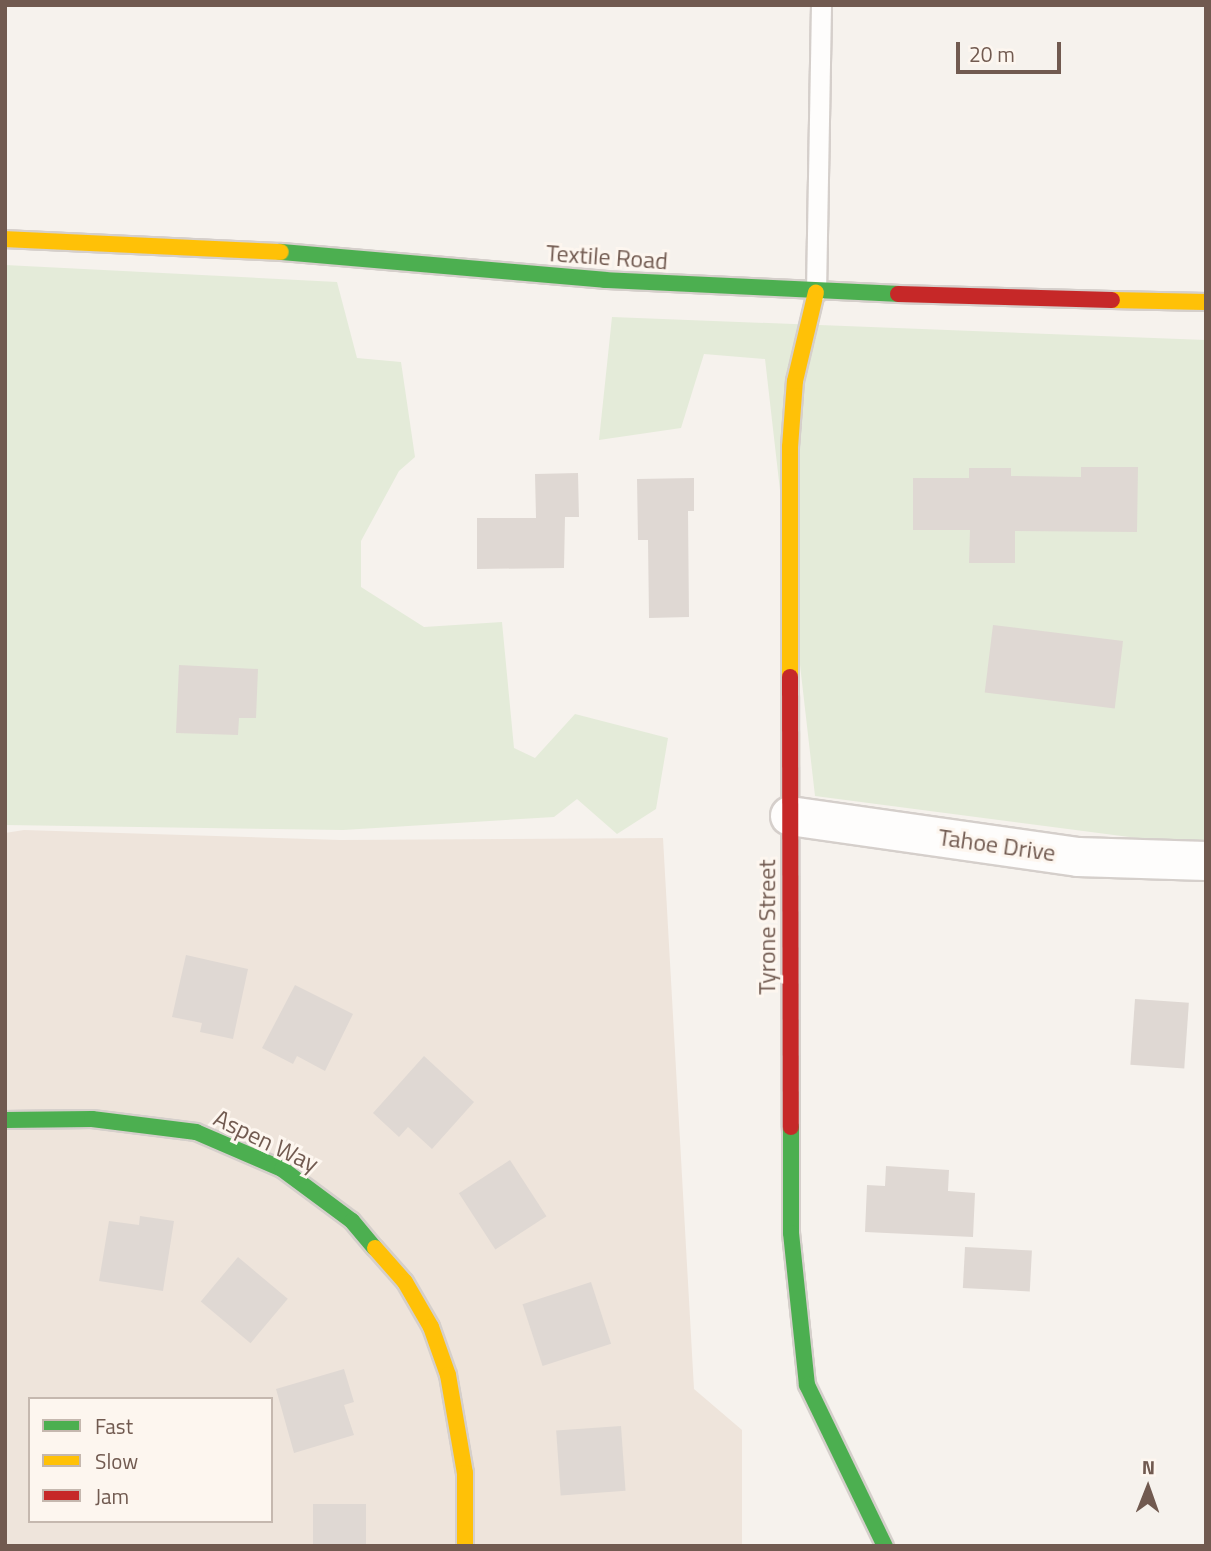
<!DOCTYPE html>
<style>
body{margin:0}
#map{position:relative;width:1211px;height:1551px;overflow:hidden;background:#f6f2ed;font-family:"Titillium Web",sans-serif}
div>[style]{position:absolute}
.residential>*{inset:0;background:#eee4db}
.green>*{inset:0;background:#e4ebd9}
.building>*{inset:0;background:#dfd8d3;transform-origin:0 0}
.roads{filter:drop-shadow(2px 0 #d5cfcb) drop-shadow(-2px 0 #d5cfcb) drop-shadow(0 2px #d5cfcb) drop-shadow(0 -2px #d5cfcb)}
.lane>*{height:19px;margin:-9.5px;padding:0 9.5px;transform-origin:9.5px;border-radius:9.5px;background:#fefdfc}
.street>*{height:38px;margin:-19px;padding:0 19px;transform-origin:19px;border-radius:19px;background:#fefdfc}
.fast>*{height:16px;margin:-8px;padding:0 8px;transform-origin:8px;border-radius:8px;background:#4caf50}
.slow>*{height:16px;margin:-8px;padding:0 8px;transform-origin:8px;border-radius:8px;background:#ffc107}
.jam>*{height:16px;margin:-8px;padding:0 8px;transform-origin:8px;border-radius:8px;background:#c62828}
span{translate:-50% -50%;white-space:nowrap;text-align:center;line-height:1.15;-webkit-text-stroke:6px #fdf6ef;paint-order:stroke}
.street-label{font-size:24px;color:#715a50}
.frame{position:absolute;inset:0;border:7px solid #715a50;pointer-events:none}
.legend{position:absolute;left:28px;top:1397px;width:245px;height:126px;box-sizing:border-box;background:#fdf6ef;border:2px solid #c5b8af;margin:0;padding:9px 12px;list-style:none;font-size:21px;color:#715a50}
.legend li{display:flex;align-items:center;gap:14px;height:35px}
.legend b{width:35px;border:2px solid #c5b8af}
.north{position:absolute;left:1113px;top:1453px;width:70px;height:70px;-webkit-text-stroke:5px #fdf6ef;paint-order:stroke;rotate:1deg;font-size:19px;font-weight:700;line-height:28px;text-align:center;color:#715a50}
.north::after{content:'';display:block;margin:auto;width:24px;height:32px;background:#715a50;clip-path:polygon(50% 0,100% 100%,50% 72%,0 100%)}
.scale{position:absolute;left:956px;top:42px;width:105px;height:32px;box-sizing:border-box;border:4px solid #715a50;border-top:0;padding-left:9px;font-size:21px;line-height:24px;white-space:nowrap;color:#715a50;-webkit-text-stroke:5px #fdf6ef;paint-order:stroke}
</style>
<div id="map">
<div class="residential">
<i style="clip-path:polygon(evenodd,24px 830px,340px 840px,663px 838px,694px 1389px,742px 1430px,742px 1546px,5px 1546px,5px 833px,24px 830px,30px 1399px,271px 1399px,271px 1521px,30px 1521px,30px 1399px)"></i>
</div>
<div class="green">
<i style="clip-path:polygon(5px 265px,337px 282px,357px 358px,401px 362px,415px 457px,399px 471px,361px 541px,361px 587px,424px 627px,502px 622px,514px 748px,535px 758px,575px 714px,668px 738px,656px 809px,617px 834px,577px 799px,554px 817px,343px 830px,5px 825px)"></i>
<i style="clip-path:polygon(612px 317px,1206px 340px,1206px 847px,815px 796px,765px 359px,704px 354px,681px 428px,599px 440px)"></i>
</div>
<div class="building">
<i style="clip-path:polygon(1081px 467px,1138px 467px,1137px 532px,1015px 531px,1015px 563px,969px 563px,970px 530px,913px 530px,913px 478px,969px 478px,969px 468px,1011px 468px,1011px 476px,1081px 477px)"></i>
<i style="clip-path:polygon(578px 473px,579px 517px,565px 517px,564px 568px,477px 569px,477px 518px,536px 518px,535px 474px)"></i>
<i style="clip-path:polygon(694px 478px,694px 511px,688px 511px,689px 617px,649px 618px,648px 540px,638px 540px,637px 479px)"></i>
<i style="left:993px;top:625px;width:131px;height:68px;rotate:7deg"></i>
<i style="clip-path:polygon(179px 665px,258px 669px,256px 718px,239px 718px,238px 735px,176px 733px)"></i>
<i style="clip-path:polygon(186px 955px,248px 969px,233px 1039px,200px 1032px,202px 1023px,172px 1017px)"></i>
<i style="clip-path:polygon(295px 985px,353px 1014px,325px 1071px,297px 1056px,293px 1064px,262px 1048px)"></i>
<i style="left:1135px;top:999px;width:54px;height:66px;rotate:4deg"></i>
<i style="clip-path:polygon(424px 1056px,474px 1102px,432px 1149px,408px 1127px,399px 1137px,373px 1113px)"></i>
<i style="left:510px;top:1160px;width:67px;height:61px;rotate:57deg"></i>
<i style="clip-path:polygon(886px 1166px,949px 1170px,948px 1191px,975px 1193px,973px 1237px,865px 1232px,867px 1185px,885px 1186px)"></i>
<i style="clip-path:polygon(140px 1216px,174px 1221px,163px 1291px,99px 1281px,109px 1221px,139px 1225px)"></i>
<i style="left:965px;top:1247px;width:67px;height:41px;rotate:3deg"></i>
<i style="left:238px;top:1257px;width:65px;height:58px;rotate:40deg"></i>
<i style="left:591px;top:1282px;width:65px;height:72px;rotate:72deg"></i>
<i style="clip-path:polygon(344px 1369px,354px 1402px,344px 1405px,354px 1435px,294px 1453px,276px 1389px)"></i>
<i style="left:621px;top:1426px;width:65px;height:65px;rotate:86deg"></i>
<i style="left:313px;top:1504px;width:53px;height:42px"></i>
</div>
<div class="roads">
<div class="lane">
<i style="left:816px;top:292px;width:287px;rotate:-89deg"></i>
</div>
<div class="street">
<i style="left:790px;top:816px;width:291px;rotate:8.1deg"></i>
<i style="left:1078px;top:857px;width:128px;rotate:1.8deg"></i>
</div>
<div class="fast">
<i style="left:281px;top:252px;width:325px;rotate:4.9deg"></i>
<i style="left:605px;top:280px;width:293px;rotate:2.7deg"></i>
<i style="left:5px;top:1120px;width:87px;rotate:-0.7deg"></i>
<i style="left:92px;top:1119px;width:105px;rotate:7.1deg"></i>
<i style="left:196px;top:1132px;width:94px;rotate:23.3deg"></i>
<i style="left:282px;top:1169px;width:87px;rotate:36.6deg"></i>
<i style="left:352px;top:1221px;width:35px;rotate:50deg"></i>
<i style="left:791px;top:1127px;width:106px;rotate:90deg"></i>
<i style="left:791px;top:1233px;width:153px;rotate:84deg"></i>
<i style="left:807px;top:1385px;width:179px;rotate:64.2deg"></i>
</div>
<div class="slow">
<i style="left:5px;top:239px;width:276px;rotate:2.7deg"></i>
<i style="left:1112px;top:300px;width:94px;rotate:1.2deg"></i>
<i style="left:790px;top:677px;width:230px;rotate:-90deg"></i>
<i style="left:790px;top:447px;width:66px;rotate:-85.7deg"></i>
<i style="left:795px;top:381px;width:91px;rotate:-76.7deg"></i>
<i style="left:375px;top:1248px;width:45px;rotate:48.6deg"></i>
<i style="left:405px;top:1282px;width:52px;rotate:60deg"></i>
<i style="left:431px;top:1327px;width:51px;rotate:70.5deg"></i>
<i style="left:448px;top:1375px;width:99px;rotate:80.2deg"></i>
<i style="left:465px;top:1473px;width:73px;rotate:90deg"></i>
</div>
<div class="jam">
<i style="left:898px;top:294px;width:214px;rotate:1.6deg"></i>
<i style="left:790px;top:677px;width:450px;rotate:89.9deg"></i>
</div>
</div>
<div class="street-label">
<span style="left:607px;top:257px;rotate:4deg">Textile Road</span>
<span style="left:997px;top:845px;rotate:8deg">Tahoe Drive</span>
<span style="left:767px;top:927px;rotate:-90deg">Tyrone Street</span>
<span style="left:266px;top:1141px;rotate:26deg">Aspen Way</span>
</div>
<div class="frame"></div>
<ul class="legend">
<li><b style="height:9px;background:#4caf50"></b>Fast</li>
<li><b style="height:9px;background:#ffc107"></b>Slow</li>
<li><b style="height:9px;background:#c62828"></b>Jam</li>
</ul>
<div class="north">N</div>
<div class="scale">20 m</div>
</div>
